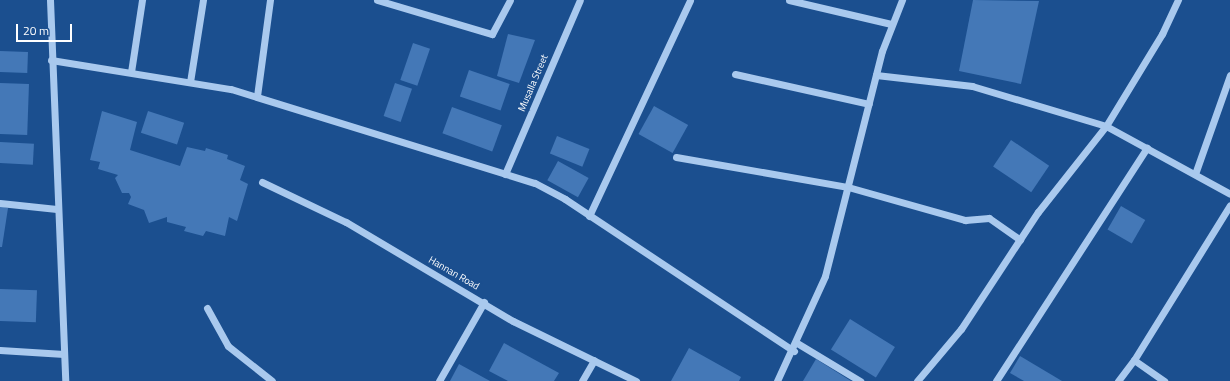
<!DOCTYPE html>
<style>
body{margin:0}
#map{position:relative;width:1230px;height:381px;overflow:hidden;background:#1b4f8f;font-family:"Titillium Web",sans-serif}
div>[style]{position:absolute}
.building>*{inset:0;background:#4478b7;transform-origin:0 0}
.minor>*{height:7px;margin:-3.5px;padding:0 3.5px;transform-origin:3.5px;border-radius:3.5px;background:#a9c9ee}
span{translate:-50% -50%;white-space:nowrap;text-align:center;line-height:1.15;-webkit-text-stroke:4px #1b4f8f;paint-order:stroke}
.street-label{font-size:10px;color:#fff}
.scale{position:absolute;left:16px;top:24px;width:56px;height:18px;box-sizing:border-box;border:2px solid #fff;border-top:0;padding-left:5px;font-size:12px;line-height:14px;white-space:nowrap;color:#fff;-webkit-text-stroke:3px #1b4f8f;paint-order:stroke}
</style>
<div id="map">
<div class="building">
<i style="clip-path:polygon(973px 0,1039px 1px,1021px 84px,959px 71px)"></i>
<i style="clip-path:polygon(508px 34px,535px 40px,519px 83px,497px 76px)"></i>
<i style="left:413px;top:43px;width:18px;height:39px;rotate:19deg"></i>
<i style="left:0;top:51px;width:28px;height:21px;rotate:2deg"></i>
<i style="left:469px;top:70px;width:43px;height:28px;rotate:19deg"></i>
<i style="left:0;top:83px;width:29px;height:51px;rotate:2deg"></i>
<i style="left:395px;top:83px;width:18px;height:35px;rotate:19deg"></i>
<i style="left:654px;top:106px;width:39px;height:32px;rotate:29deg"></i>
<i style="left:452px;top:107px;width:53px;height:28px;rotate:20deg"></i>
<i style="clip-path:polygon(102px 111px,137px 122px,130px 150px,180px 166px,187px 147px,205px 151px,206px 148px,228px 155px,227px 159px,245px 166px,240px 180px,248px 184px,237px 221px,229px 217px,225px 236px,206px 231px,203px 236px,184px 231px,186px 227px,167px 222px,167px 217px,149px 223px,144px 210px,128px 204px,131px 197px,129px 193px,122px 193px,115px 178px,118px 175px,98px 169px,100px 162px,90px 160px)"></i>
<i style="left:148px;top:111px;width:38px;height:23px;rotate:18deg"></i>
<i style="left:557px;top:136px;width:35px;height:19px;rotate:22deg"></i>
<i style="left:1011px;top:140px;width:46px;height:32px;rotate:34deg"></i>
<i style="left:0;top:142px;width:34px;height:21px;rotate:3deg"></i>
<i style="left:558px;top:161px;width:35px;height:22px;rotate:29deg"></i>
<i style="clip-path:polygon(0 206px,8px 208px,2px 247px,0 247px)"></i>
<i style="left:1121px;top:206px;width:28px;height:27px;rotate:30deg"></i>
<i style="left:0;top:289px;width:37px;height:32px;rotate:2deg"></i>
<i style="left:850px;top:319px;width:53px;height:36px;rotate:32deg"></i>
<i style="clip-path:polygon(504px 343px,559px 373px,554px 381px,508px 381px,489px 371px)"></i>
<i style="clip-path:polygon(689px 348px,741px 377px,739px 381px,671px 381px)"></i>
<i style="clip-path:polygon(1020px 356px,1062px 381px,1024px 381px,1010px 373px)"></i>
<i style="clip-path:polygon(816px 359px,851px 381px,803px 381px)"></i>
<i style="clip-path:polygon(459px 364px,490px 381px,450px 381px)"></i>
</div>
<div class="minor">
<i style="left:50px;top:0;width:381px;rotate:87.7deg"></i>
<i style="left:377px;top:0;width:120px;rotate:16.5deg"></i>
<i style="left:492px;top:34px;width:38px;rotate:-62deg"></i>
<i style="left:789px;top:0;width:105px;rotate:13.2deg"></i>
<i style="left:51px;top:60px;width:182px;rotate:9.2deg"></i>
<i style="left:231px;top:89px;width:318px;rotate:17.2deg"></i>
<i style="left:535px;top:183px;width:34px;rotate:28deg"></i>
<i style="left:565px;top:199px;width:275px;rotate:33.6deg"></i>
<i style="left:131px;top:72px;width:73px;rotate:-81.3deg"></i>
<i style="left:735px;top:74px;width:137px;rotate:12.6deg"></i>
<i style="left:876px;top:75px;width:97px;rotate:6.5deg"></i>
<i style="left:972px;top:86px;width:140px;rotate:16.6deg"></i>
<i style="left:1106px;top:126px;width:141px;rotate:28.7deg"></i>
<i style="left:190px;top:82px;width:83px;rotate:-81deg"></i>
<i style="left:257px;top:96px;width:97px;rotate:-82.3deg"></i>
<i style="left:676px;top:157px;width:175px;rotate:9.9deg"></i>
<i style="left:848px;top:187px;width:122px;rotate:15.8deg"></i>
<i style="left:965px;top:220px;width:24px;rotate:-5deg"></i>
<i style="left:989px;top:218px;width:38px;rotate:35deg"></i>
<i style="left:505px;top:174px;width:189px;rotate:-66.7deg"></i>
<i style="left:1195px;top:174px;width:105px;rotate:-70.5deg"></i>
<i style="left:262px;top:182px;width:93px;rotate:25.5deg"></i>
<i style="left:346px;top:222px;width:194px;rotate:30.7deg"></i>
<i style="left:513px;top:321px;width:137px;rotate:26deg"></i>
<i style="left:0;top:203px;width:57px;rotate:6deg"></i>
<i style="left:589px;top:216px;width:238px;rotate:-64.9deg"></i>
<i style="left:207px;top:308px;width:43px;rotate:61.1deg"></i>
<i style="left:228px;top:346px;width:56px;rotate:38.5deg"></i>
<i style="left:797px;top:343px;width:74px;rotate:31.1deg"></i>
<i style="left:0;top:350px;width:64px;rotate:3.6deg"></i>
<i style="left:1134px;top:360px;width:37px;rotate:35deg"></i>
<i style="left:439px;top:381px;width:91px;rotate:-60.3deg"></i>
<i style="left:582px;top:381px;width:24px;rotate:-60deg"></i>
<i style="left:777px;top:381px;width:115px;rotate:-65.4deg"></i>
<i style="left:825px;top:276px;width:232px;rotate:-75.8deg"></i>
<i style="left:882px;top:51px;width:55px;rotate:-68.6deg"></i>
<i style="left:917px;top:381px;width:68px;rotate:-49.8deg"></i>
<i style="left:961px;top:329px;width:140px;rotate:-56.7deg"></i>
<i style="left:1038px;top:212px;width:110px;rotate:-51.7deg"></i>
<i style="left:1106px;top:126px;width:108px;rotate:-58.7deg"></i>
<i style="left:1162px;top:34px;width:38px;rotate:-65deg"></i>
<i style="left:996px;top:381px;width:278px;rotate:-57.1deg"></i>
<i style="left:1118px;top:381px;width:26px;rotate:-53deg"></i>
<i style="left:1134px;top:360px;width:182px;rotate:-58.2deg"></i>
</div>
<div class="street-label">
<span style="left:533px;top:83px;rotate:-67deg">Musalla Street</span>
<span style="left:454px;top:273px;rotate:30deg">Hannan Road</span>
</div>
<div class="scale">20 m</div>
</div>
